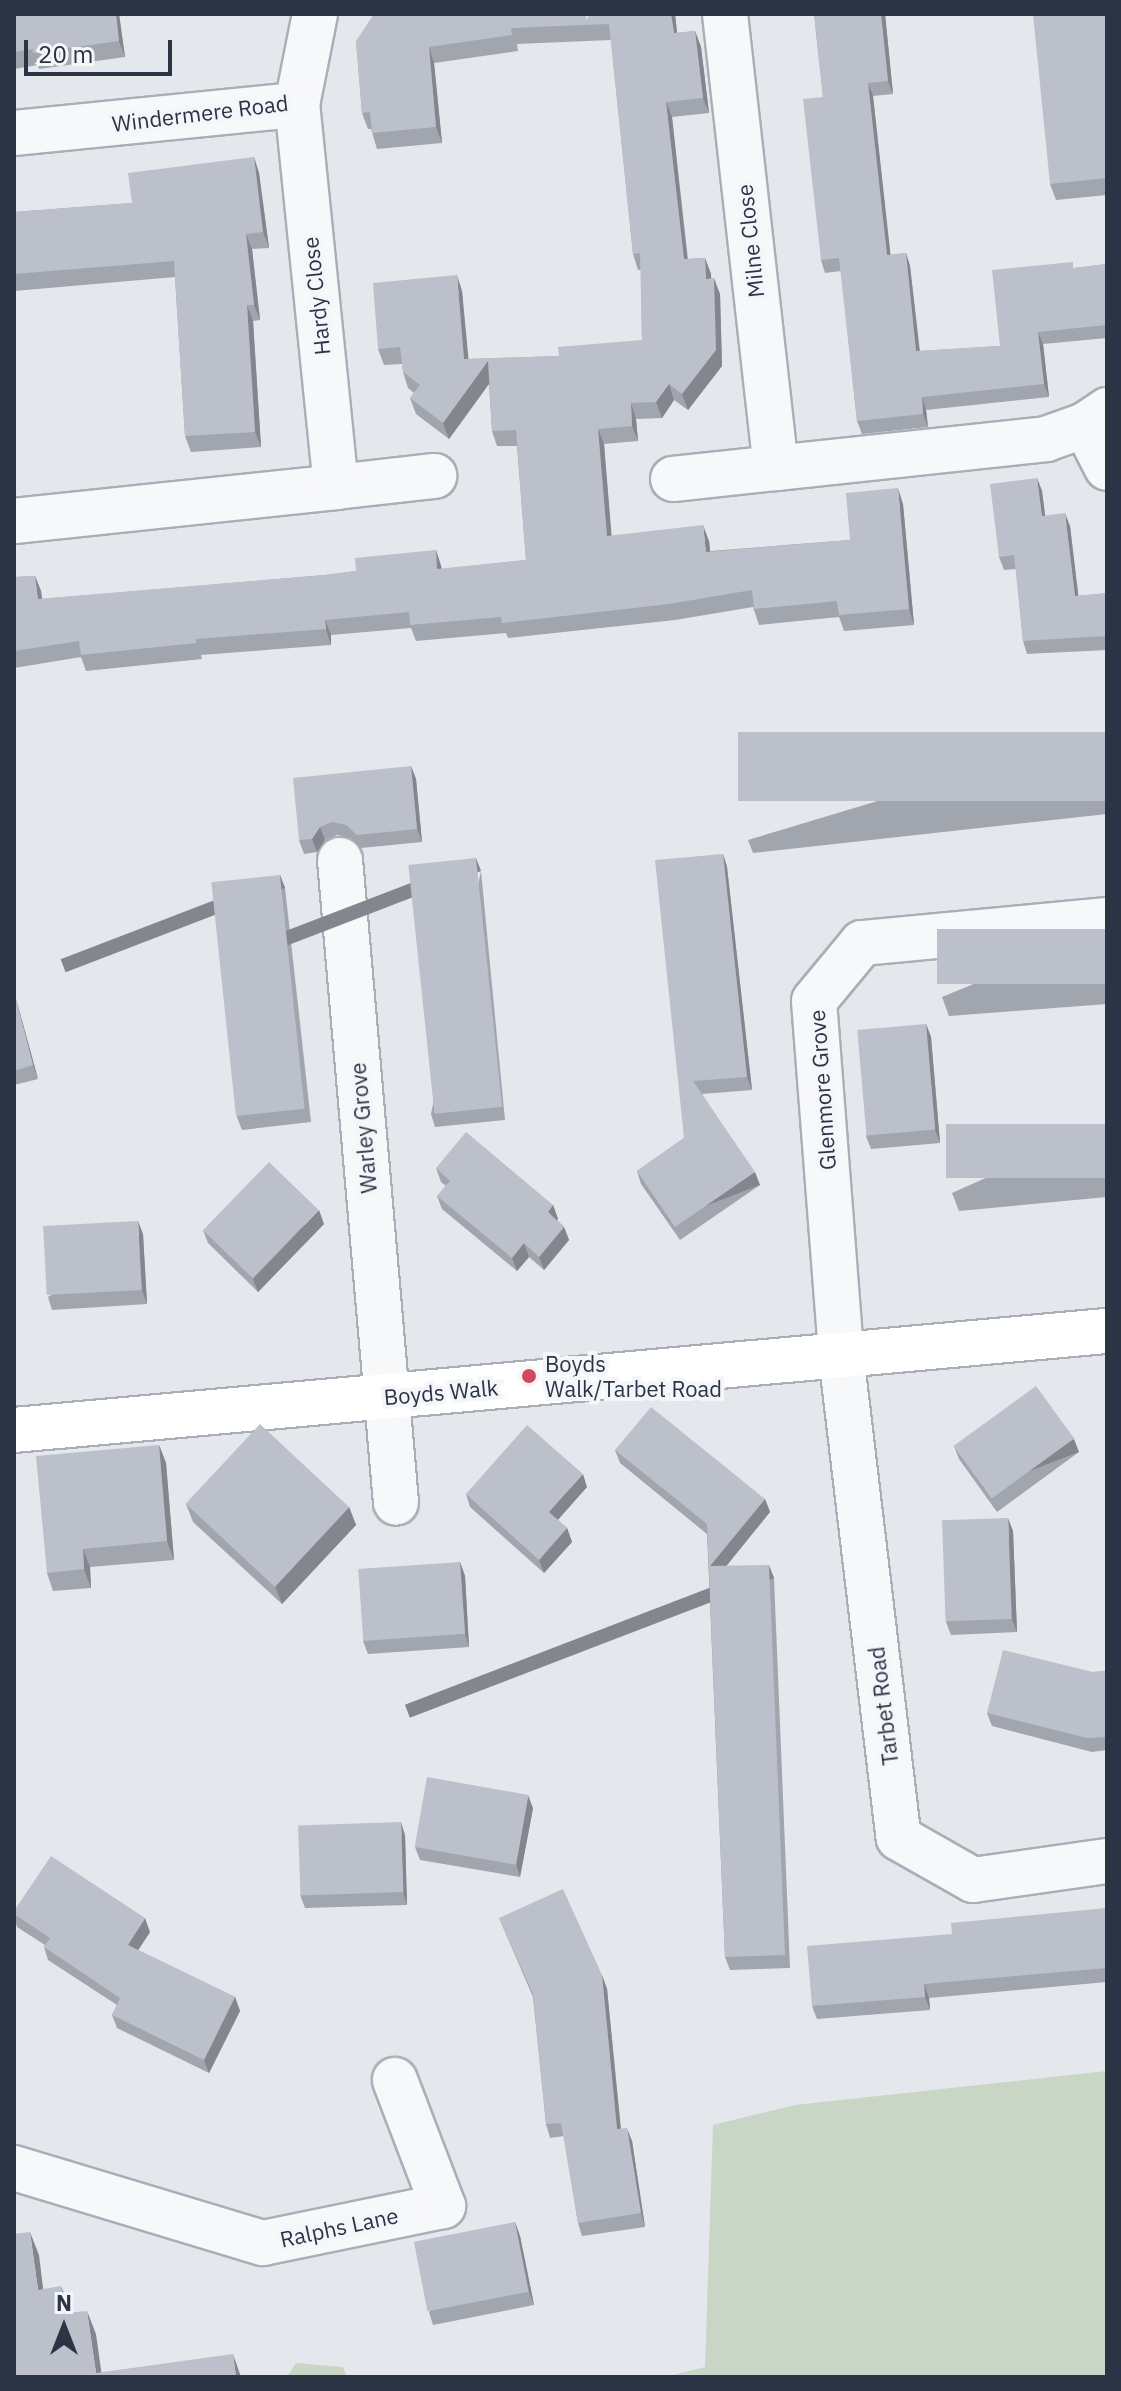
<!DOCTYPE html>
<style>
body{margin:0}
#map{position:relative;width:1121px;height:2391px;overflow:hidden;background:#e4e7ec;font-family:"IBM Plex Sans",sans-serif}
div>[style]{position:absolute}
.green>*{inset:0;background:#c9d6c5}
.roads{filter:drop-shadow(2px 0 #a9aeb7) drop-shadow(-2px 0 #a9aeb7) drop-shadow(0 2px #a9aeb7) drop-shadow(0 -2px #a9aeb7)}
.street>*{height:44px;margin:-22px;padding:0 22px;transform-origin:22px;border-radius:22px;background:#f7f8fa}
.secondary>*{height:44px;margin:-22px;padding:0 22px;transform-origin:22px;border-radius:22px;background:#fff}
.wall>*{inset:0;background:#a1a5ae}
.shaded-wall>*{inset:0;background:#83868d;transform-origin:0 0}
.building>*{inset:0;background:#bbc0ca;transform-origin:0 0}
.dots>*{width:22px;height:22px;translate:-50% -50%;box-sizing:border-box;border:4px solid #f4f6f9;border-radius:50%}
span{translate:-50% -50%;white-space:nowrap;text-align:center;line-height:1.15;-webkit-text-stroke:8px #f4f6f9;paint-order:stroke}
.street-label{font-size:22px;color:#2b3445}
.poi-label{font-size:22px;color:#2b3445}
.left{translate:0 -50%;text-align:left}
.frame{position:absolute;inset:0;border:16px solid #2b3445;pointer-events:none}
.north{position:absolute;left:24px;top:2287px;width:80px;height:80px;-webkit-text-stroke:6px #f4f6f9;paint-order:stroke;rotate:0deg;font-size:22px;font-weight:700;line-height:32px;text-align:center;color:#2b3445}
.north::after{content:'';display:block;margin:auto;width:28px;height:36px;background:#2b3445;clip-path:polygon(50% 0,100% 100%,50% 72%,0 100%)}
.scale{position:absolute;left:24px;top:40px;width:148px;height:36px;box-sizing:border-box;border:4px solid #2b3445;border-top:0;padding-left:10px;font-size:24px;line-height:28px;white-space:nowrap;color:#2b3445;-webkit-text-stroke:6px #f4f6f9;paint-order:stroke}
</style>
<div id="map">
<div class="green">
<i style="clip-path:polygon(1107px 2071px,1107px 2377px,665px 2377px,705px 2367px,713px 2125px,795px 2105px)"></i>
<i style="clip-path:polygon(296px 2363px,343px 2367px,347px 2377px,287px 2377px)"></i>
</div>
<div class="roads">
<div class="street">
<i style="left:725px;top:14px;width:457px;rotate:83.6deg"></i>
<i style="left:776px;top:468px;width:272px;rotate:-6.1deg"></i>
<i style="left:1046px;top:439px;width:41px;rotate:-19.7deg"></i>
<i style="left:1085px;top:425px;width:27px;rotate:-34deg"></i>
<i style="left:14px;top:133px;width:284px;rotate:-5.7deg"></i>
<i style="left:297px;top:105px;width:93px;rotate:-78.8deg"></i>
<i style="left:1085px;top:425px;width:48px;rotate:62.9deg"></i>
<i style="left:673px;top:479px;width:104px;rotate:-6.1deg"></i>
<i style="left:336px;top:487px;width:99px;rotate:-6.4deg"></i>
<i style="left:14px;top:521px;width:324px;rotate:-6deg"></i>
<i style="left:336px;top:487px;width:384px;rotate:-95.8deg"></i>
<i style="left:340px;top:860px;width:645px;rotate:85.02deg"></i>
<i style="left:1107px;top:920px;width:246px;rotate:174.6deg"></i>
<i style="left:862px;top:943px;width:75px;rotate:129.6deg"></i>
<i style="left:814px;top:1001px;width:355px;rotate:85.6deg"></i>
<i style="left:841px;top:1355px;width:486px;rotate:83.2deg"></i>
<i style="left:899px;top:1838px;width:85px;rotate:29.6deg"></i>
<i style="left:973px;top:1880px;width:135px;rotate:-8.1deg"></i>
<i style="left:14px;top:2168px;width:260px;rotate:16.8deg"></i>
<i style="left:263px;top:2243px;width:184px;rotate:-11.6deg"></i>
<i style="left:443px;top:2206px;width:135px;rotate:-110.9deg"></i>
</div>
<div class="secondary">
<i style="left:14px;top:1430px;width:1097px;rotate:-5.18deg"></i>
</div>
</div>
<div class="wall">
<i style="clip-path:polygon(14px 14px,119px 14px,125px 57px,39px 69px,38px 65px,14px 69px)"></i>
<i style="clip-path:polygon(675px 14px,677px 33px,695px 31px,701px 47px,709px 113px,672px 117px,688px 259px,705px 258px,711px 274px,711px 278px,720px 294px,722px 366px,688px 410px,674px 400px,662px 418px,636px 419px,638px 441px,604px 444px,611px 536px,709px 541px,710px 551px,850px 540px,903px 504px,914px 625px,844px 631px,839px 617px,759px 625px,753px 607px,675px 620px,508px 638px,506px 633px,416px 641px,411px 628px,331px 635px,331px 645px,201px 655px,202px 659px,86px 671px,81px 657px,14px 668px,14px 577px,35px 576px,41px 591px,42px 599px,325px 575px,356px 571px,436px 550px,442px 569px,526px 560px,517px 446px,497px 446px,492px 431px,489px 384px,449px 439px,416px 414px,410px 398px,414px 393px,408px 388px,403px 372px,402px 364px,384px 365px,378px 349px,462px 291px,468px 359px,559px 356px,642px 340px,641px 270px,638px 270px,633px 254px,611px 40px,517px 44px,518px 51px,434px 63px,442px 143px,377px 149px,371px 129px,368px 129px,362px 113px,356px 41px)"></i>
<i style="clip-path:polygon(814px 14px,885px 14px,893px 94px,873px 96px,890px 255px,906px 253px,910px 266px,920px 351px,1000px 346px,1075px 268px,1107px 264px,1107px 338px,1043px 344px,1049px 397px,926px 410px,928px 427px,862px 434px,857px 421px,841px 271px,825px 273px,821px 260px,823px 97px)"></i>
<i style="clip-path:polygon(1107px 14px,1107px 195px,1056px 200px,1050px 184px)"></i>
<i style="clip-path:polygon(254px 157px,259px 173px,269px 248px,252px 249px,260px 320px,253px 321px,261px 447px,191px 452px,185px 436px,175px 277px,14px 291px,14px 212px,132px 203px)"></i>
<i style="clip-path:polygon(1037px 478px,1042px 491px,1045px 516px,1070px 526px,1078px 596px,1107px 593px,1107px 650px,1027px 654px,1023px 641px,1016px 569px,1004px 570px,999px 557px)"></i>
<i style="clip-path:polygon(1107px 732px,1107px 814px,753px 853px,748px 840px)"></i>
<i style="clip-path:polygon(411px 766px,416px 779px,422px 842px,361px 848px,351px 838px,337px 835px,325px 840px,317px 852px,304px 854px,299px 840px)"></i>
<i style="clip-path:polygon(723px 854px,727px 867px,752px 1090px,702px 1094px,760px 1185px,680px 1240px,641px 1184px,637px 1171px,684px 1138px)"></i>
<i style="clip-path:polygon(481px 871px,505px 1120px,435px 1127px,431px 1114px)"></i>
<i style="clip-path:polygon(280px 875px,285px 888px,311px 1122px,242px 1130px,237px 1117px)"></i>
<i style="clip-path:polygon(1107px 929px,1107px 1004px,949px 1016px,942px 997px)"></i>
<i style="clip-path:polygon(16px 999px,20px 1013px,38px 1079px,14px 1085px,14px 1000px)"></i>
<i style="clip-path:polygon(926px 1024px,931px 1037px,940px 1143px,871px 1149px,866px 1136px)"></i>
<i style="clip-path:polygon(1107px 1124px,1107px 1197px,959px 1211px,952px 1193px)"></i>
<i style="clip-path:polygon(436px 1168px,553px 1205px,558px 1219px,557px 1220px,564px 1227px,569px 1240px,544px 1270px,529px 1257px,517px 1271px,442px 1209px,437px 1196px,446px 1186px,441px 1182px)"></i>
<i style="clip-path:polygon(324px 1224px,258px 1292px,208px 1243px,203px 1230px)"></i>
<i style="clip-path:polygon(143px 1234px,147px 1304px,52px 1310px,48px 1297px)"></i>
<i style="clip-path:polygon(159px 1445px,166px 1463px,174px 1560px,90px 1567px,91px 1588px,53px 1591px,47px 1573px)"></i>
<i style="clip-path:polygon(954px 1446px,1079px 1452px,997px 1512px,959px 1459px)"></i>
<i style="clip-path:polygon(615px 1450px,765px 1499px,770px 1512px,726px 1566px,774px 1578px,790px 1968px,730px 1970px,725px 1957px,707px 1534px,620px 1463px)"></i>
<i style="clip-path:polygon(587px 1487px,558px 1520px,567px 1528px,572px 1542px,544px 1573px,470px 1507px,466px 1494px)"></i>
<i style="clip-path:polygon(186px 1504px,349px 1507px,356px 1525px,282px 1604px,193px 1522px)"></i>
<i style="clip-path:polygon(1013px 1531px,1017px 1632px,951px 1635px,946px 1622px)"></i>
<i style="clip-path:polygon(460px 1562px,465px 1576px,469px 1647px,368px 1654px,363px 1641px)"></i>
<i style="clip-path:polygon(1107px 1671px,1107px 1750px,1092px 1752px,992px 1726px,987px 1713px,1093px 1672px)"></i>
<i style="clip-path:polygon(533px 1808px,520px 1877px,420px 1860px,415px 1847px)"></i>
<i style="clip-path:polygon(405px 1835px,407px 1905px,305px 1908px,300px 1895px)"></i>
<i style="clip-path:polygon(1107px 1908px,1107px 1982px,929px 1998px,930px 2010px,817px 2019px,812px 2006px,952px 1934px)"></i>
<i style="clip-path:polygon(14px 1911px,150px 1932px,138px 1950px,235px 1997px,240px 2011px,209px 2073px,117px 2028px,112px 2015px,117px 2005px,48px 1960px,44px 1947px,45px 1945px,17px 1927px,14px 1917px)"></i>
<i style="clip-path:polygon(499px 1918px,602px 1975px,607px 1989px,621px 2129px,632px 2141px,645px 2227px,582px 2236px,578px 2223px,564px 2136px,550px 2138px,546px 2124px,533px 1997px)"></i>
<i style="clip-path:polygon(515px 2222px,520px 2236px,534px 2305px,433px 2325px,429px 2312px)"></i>
</div>
<div class="shaded-wall">
<i style="clip-path:polygon(116px 14px,119px 14px,125px 57px,119px 41px)"></i>
<i style="clip-path:polygon(671px 14px,675px 14px,679px 49px,674px 33px)"></i>
<i style="clip-path:polygon(881px 14px,885px 14px,893px 94px,888px 81px)"></i>
<i style="clip-path:polygon(695px 31px,701px 47px,709px 113px,703px 98px)"></i>
<i style="clip-path:polygon(429px 47px,434px 63px,442px 143px,436px 127px)"></i>
<i style="clip-path:polygon(868px 83px,873px 96px,892px 268px,887px 255px)"></i>
<i style="clip-path:polygon(666px 102px,672px 117px,689px 275px,684px 259px)"></i>
<i style="clip-path:polygon(254px 157px,259px 173px,269px 248px,263px 232px)"></i>
<i style="clip-path:polygon(246px 234px,252px 249px,260px 320px,254px 305px)"></i>
<i style="clip-path:polygon(906px 253px,910px 266px,921px 364px,916px 351px)"></i>
<i style="clip-path:polygon(705px 258px,711px 274px,712px 295px,706px 279px)"></i>
<i style="clip-path:polygon(457px 275px,462px 291px,470px 375px,464px 359px)"></i>
<i style="clip-path:polygon(714px 278px,720px 294px,722px 366px,688px 410px,682px 394px)"></i>
<i style="clip-path:polygon(247px 305px,253px 321px,261px 447px,255px 432px)"></i>
<i style="clip-path:polygon(1038px 332px,1043px 344px,1049px 397px,1044px 384px)"></i>
<i style="clip-path:polygon(488px 361px,494px 377px,449px 439px,443px 423px)"></i>
<i style="clip-path:polygon(669px 384px,674px 400px,662px 418px,656px 402px)"></i>
<i style="clip-path:polygon(922px 397px,926px 410px,928px 427px,923px 414px)"></i>
<i style="clip-path:polygon(631px 403px,636px 419px,638px 441px,632px 426px)"></i>
<i style="clip-path:polygon(598px 429px,604px 444px,613px 552px,607px 536px)"></i>
<i style="clip-path:polygon(1037px 478px,1042px 491px,1047px 530px,1042px 516px)"></i>
<i style="clip-path:polygon(898px 488px,903px 504px,914px 625px,909px 609px)"></i>
<i style="clip-path:polygon(1065px 513px,1070px 526px,1080px 609px,1075px 596px)"></i>
<i style="clip-path:polygon(703px 525px,709px 541px,712px 568px,706px 552px)"></i>
<i style="clip-path:polygon(436px 550px,441px 566px,443px 585px,437px 569px)"></i>
<i style="clip-path:polygon(35px 576px,41px 591px,44px 615px,38px 599px)"></i>
<i style="clip-path:polygon(325px 620px,331px 635px,331px 645px,326px 629px)"></i>
<i style="clip-path:polygon(411px 766px,416px 779px,422px 842px,417px 829px)"></i>
<i style="clip-path:polygon(320px 827px,325px 840px,317px 852px,312px 839px)"></i>
<i style="clip-path:polygon(723px 854px,727px 867px,752px 1090px,747px 1077px)"></i>
<i style="left:476px;top:858px;width:14px;height:250px;rotate:69deg"></i>
<i style="left:280px;top:875px;width:14px;height:235px;rotate:69deg"></i>
<i style="clip-path:polygon(16px 999px,20px 1013px,38px 1079px,33px 1065px)"></i>
<i style="clip-path:polygon(926px 1024px,931px 1037px,940px 1143px,935px 1130px)"></i>
<i style="left:755px;top:1172px;width:14px;height:97px;rotate:69deg"></i>
<i style="clip-path:polygon(553px 1205px,558px 1219px,552px 1225px,548px 1212px)"></i>
<i style="clip-path:polygon(319px 1210px,324px 1224px,258px 1292px,253px 1279px)"></i>
<i style="clip-path:polygon(138px 1221px,143px 1234px,147px 1304px,142px 1290px)"></i>
<i style="clip-path:polygon(564px 1227px,569px 1240px,544px 1270px,539px 1257px)"></i>
<i style="clip-path:polygon(524px 1243px,529px 1257px,517px 1271px,512px 1258px)"></i>
<i style="left:1074px;top:1439px;width:14px;height:102px;rotate:69deg"></i>
<i style="clip-path:polygon(159px 1445px,166px 1463px,174px 1560px,167px 1541px)"></i>
<i style="clip-path:polygon(583px 1474px,587px 1487px,553px 1525px,549px 1512px)"></i>
<i style="clip-path:polygon(765px 1499px,770px 1512px,715px 1580px,710px 1566px)"></i>
<i style="clip-path:polygon(349px 1507px,356px 1525px,282px 1604px,275px 1586px)"></i>
<i style="clip-path:polygon(1008px 1518px,1013px 1531px,1017px 1632px,1012px 1619px)"></i>
<i style="clip-path:polygon(567px 1528px,572px 1542px,544px 1573px,539px 1560px)"></i>
<i style="clip-path:polygon(83px 1549px,90px 1567px,91px 1588px,84px 1569px)"></i>
<i style="clip-path:polygon(460px 1562px,465px 1576px,469px 1647px,465px 1634px)"></i>
<i style="left:769px;top:1565px;width:14px;height:390px;rotate:69deg"></i>
<i style="clip-path:polygon(528px 1795px,533px 1808px,520px 1877px,516px 1864px)"></i>
<i style="clip-path:polygon(401px 1822px,405px 1835px,407px 1905px,403px 1892px)"></i>
<i style="clip-path:polygon(145px 1918px,150px 1932px,133px 1958px,128px 1945px)"></i>
<i style="clip-path:polygon(602px 1975px,607px 1989px,622px 2142px,617px 2129px)"></i>
<i style="clip-path:polygon(924px 1984px,929px 1998px,930px 2010px,925px 1997px)"></i>
<i style="clip-path:polygon(235px 1997px,240px 2011px,209px 2073px,204px 2060px)"></i>
<i style="clip-path:polygon(627px 2128px,632px 2141px,645px 2227px,641px 2213px)"></i>
<i style="clip-path:polygon(515px 2222px,520px 2236px,534px 2305px,529px 2292px)"></i>
<i style="clip-path:polygon(30px 2232px,39px 2255px,46px 2312px,38px 2290px)"></i>
<i style="clip-path:polygon(61px 2286px,70px 2309px,74px 2336px,65px 2313px)"></i>
<i style="clip-path:polygon(87px 2311px,96px 2334px,102px 2377px,96px 2373px)"></i>
<i style="clip-path:polygon(233px 2354px,241px 2377px,236px 2377px)"></i>
</div>
<div class="building">
<i style="clip-path:polygon(14px 14px,116px 14px,119px 41px,33px 53px,33px 49px,14px 52px)"></i>
<i style="clip-path:polygon(374px 14px,586px 14px,586px 20px,590px 14px,671px 14px,674px 33px,695px 31px,703px 98px,666px 102px,684px 259px,705px 258px,706px 279px,714px 278px,716px 350px,682px 394px,669px 384px,656px 402px,631px 403px,632px 426px,598px 429px,607px 536px,703px 525px,706px 552px,850px 540px,846px 493px,898px 488px,909px 609px,839px 615px,837px 601px,754px 609px,752px 590px,669px 604px,502px 623px,501px 617px,410px 625px,409px 612px,325px 620px,326px 629px,196px 639px,196px 643px,81px 655px,79px 641px,14px 651px,14px 577px,35px 576px,38px 599px,325px 575px,356px 571px,355px 558px,436px 550px,437px 569px,526px 560px,516px 430px,492px 431px,488px 361px,443px 423px,410px 398px,420px 385px,403px 372px,400px 347px,378px 349px,373px 283px,457px 275px,464px 359px,559px 356px,558px 347px,642px 340px,640px 253px,633px 254px,609px 24px,511px 28px,512px 35px,429px 47px,436px 127px,372px 133px,370px 112px,362px 113px,356px 41px)"></i>
<i style="clip-path:polygon(814px 14px,881px 14px,888px 81px,868px 83px,887px 255px,906px 253px,916px 351px,1000px 346px,992px 270px,1073px 262px,1073px 268px,1107px 264px,1107px 325px,1038px 332px,1044px 384px,922px 397px,923px 414px,857px 421px,839px 258px,821px 260px,803px 99px,823px 97px)"></i>
<i style="clip-path:polygon(1033px 14px,1107px 14px,1107px 178px,1050px 184px)"></i>
<i style="clip-path:polygon(254px 157px,263px 232px,246px 234px,254px 305px,247px 305px,255px 432px,185px 436px,174px 261px,14px 274px,14px 212px,132px 203px,128px 173px)"></i>
<i style="clip-path:polygon(1037px 478px,1042px 516px,1065px 513px,1075px 596px,1107px 593px,1107px 636px,1023px 641px,1014px 555px,999px 557px,990px 484px)"></i>
<i style="left:1107px;top:732px;width:69px;height:369px;rotate:90deg"></i>
<i style="clip-path:polygon(411px 766px,417px 829px,357px 835px,346px 825px,332px 822px,320px 827px,312px 839px,299px 840px,293px 778px)"></i>
<i style="clip-path:polygon(723px 854px,747px 1077px,693px 1081px,755px 1172px,675px 1227px,637px 1171px,684px 1138px,655px 860px)"></i>
<i style="left:476px;top:858px;width:250px;height:68px;rotate:84deg"></i>
<i style="left:280px;top:875px;width:235px;height:69px;rotate:84deg"></i>
<i style="left:1107px;top:929px;width:55px;height:170px;rotate:90deg"></i>
<i style="clip-path:polygon(16px 999px,33px 1065px,14px 1071px,14px 1000px)"></i>
<i style="left:926px;top:1024px;width:106px;height:69px;rotate:85deg"></i>
<i style="left:1107px;top:1124px;width:54px;height:161px;rotate:90deg"></i>
<i style="clip-path:polygon(466px 1132px,553px 1205px,548px 1212px,564px 1227px,539px 1257px,524px 1243px,512px 1258px,437px 1196px,450px 1181px,436px 1168px)"></i>
<i style="left:269px;top:1162px;width:69px;height:95px;rotate:44deg"></i>
<i style="left:138px;top:1221px;width:69px;height:95px;rotate:87deg"></i>
<i style="left:1036px;top:1386px;width:65px;height:102px;rotate:54deg"></i>
<i style="clip-path:polygon(651px 1407px,765px 1499px,710px 1566px,769px 1565px,785px 1955px,725px 1957px,707px 1524px,615px 1450px)"></i>
<i style="left:260px;top:1424px;width:122px;height:109px;rotate:43deg"></i>
<i style="clip-path:polygon(527px 1425px,583px 1474px,549px 1512px,567px 1528px,539px 1560px,466px 1494px)"></i>
<i style="clip-path:polygon(159px 1445px,167px 1541px,83px 1549px,84px 1569px,47px 1573px,36px 1456px)"></i>
<i style="left:1008px;top:1518px;width:101px;height:66px;rotate:88deg"></i>
<i style="left:460px;top:1562px;width:72px;height:102px;rotate:86deg"></i>
<i style="clip-path:polygon(1003px 1650px,1093px 1672px,1107px 1671px,1107px 1737px,1087px 1738px,987px 1713px)"></i>
<i style="left:427px;top:1777px;width:103px;height:71px;rotate:10deg"></i>
<i style="left:401px;top:1822px;width:70px;height:103px;rotate:88deg"></i>
<i style="clip-path:polygon(51px 1856px,145px 1918px,128px 1945px,235px 1997px,204px 2060px,112px 2015px,120px 1998px,44px 1947px,50px 1938px,14px 1914px,14px 1911px)"></i>
<i style="clip-path:polygon(563px 1889px,602px 1975px,617px 2129px,627px 2128px,641px 2213px,578px 2223px,561px 2123px,546px 2124px,533px 1994px,499px 1918px)"></i>
<i style="clip-path:polygon(1107px 1908px,1107px 1968px,924px 1984px,925px 1997px,812px 2006px,807px 1946px,952px 1934px,951px 1923px)"></i>
<i style="left:515px;top:2222px;width:71px;height:103px;rotate:79deg"></i>
<i style="clip-path:polygon(30px 2232px,38px 2290px,61px 2286px,65px 2313px,87px 2311px,96px 2373px,233px 2354px,236px 2377px,14px 2377px,14px 2234px)"></i>
</div>
<div class="dots">
<i style="left:529px;top:1376px;background:#d1495b"></i>
</div>
<div class="street-label">
<span style="left:200px;top:113px;rotate:-7deg">Windermere Road</span>
<span style="left:750px;top:241px;rotate:-96deg">Milne Close</span>
<span style="left:316px;top:296px;rotate:-96deg">Hardy Close</span>
<span style="left:822px;top:1090px;rotate:-94deg">Glenmore Grove</span>
<span style="left:363px;top:1128px;rotate:-95deg">Warley Grove</span>
<span style="left:441px;top:1392px;rotate:-5deg">Boyds Walk</span>
<span style="left:883px;top:1706px;rotate:-97deg">Tarbet Road</span>
<span style="left:339px;top:2227px;rotate:-12deg">Ralphs Lane</span>
</div>
<div class="poi-label">
<span class="left" style="left:545px;top:1376px">Boyds<br>Walk/Tarbet Road</span>
</div>
<div class="frame"></div>
<div class="north">N</div>
<div class="scale">20 m</div>
</div>
